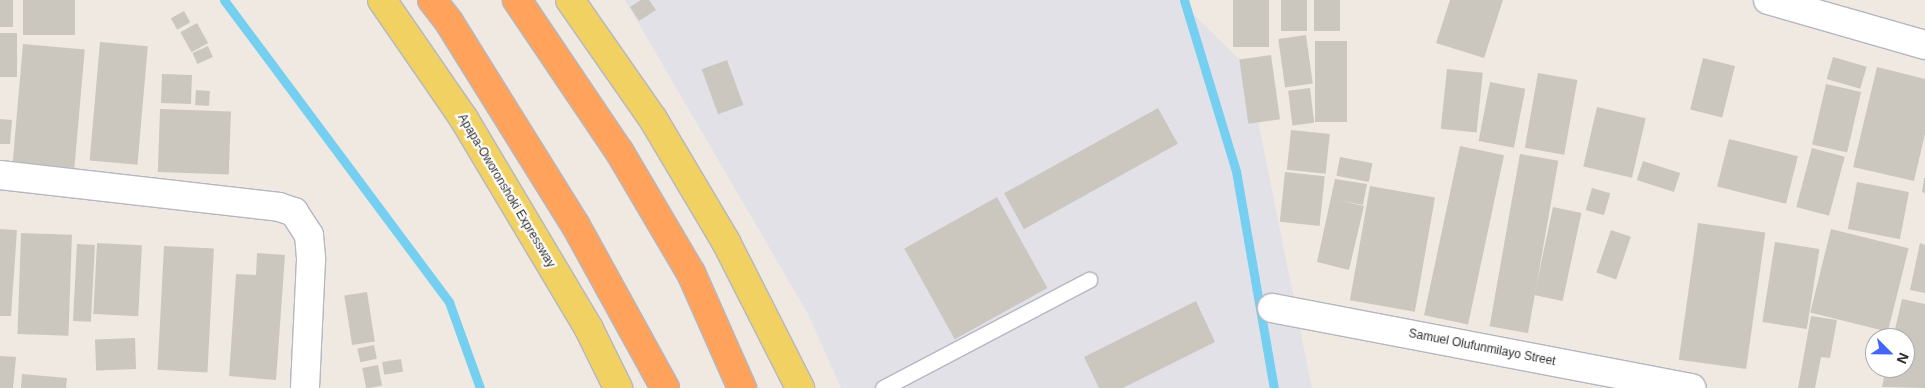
<!DOCTYPE html>
<style>
body{margin:0}
#map{position:relative;width:1925px;height:388px;overflow:hidden;background:#efe9e1;font-family:Arial,sans-serif}
div>[style]{position:absolute}
.industrial>*{inset:0;background:#e3e1e8}
.stream>*{height:9px;margin:-4.5px;padding:0 4.5px;transform-origin:4.5px;border-radius:4.5px;background:#75cff0}
.building>*{inset:0;background:#cbc7bf;transform-origin:0 0}
.roads{filter:drop-shadow(1px 0 #b4b7c1) drop-shadow(-1px 0 #b4b7c1) drop-shadow(0 1px #b4b7c1) drop-shadow(0 -1px #b4b7c1)}
.service>*{height:15px;margin:-7.5px;padding:0 7.5px;transform-origin:7.5px;border-radius:7.5px;background:#fff}
.minor>*{height:28px;margin:-14px;padding:0 14px;transform-origin:14px;border-radius:14px;background:#fff}
.primary>*{height:28px;margin:-14px;padding:0 14px;transform-origin:14px;border-radius:14px;background:#f2d163}
.motorway>*{height:28px;margin:-14px;padding:0 14px;transform-origin:14px;border-radius:14px;background:#ffa35c}
span{translate:-50% -50%;white-space:nowrap;text-align:center;line-height:1.15;-webkit-text-stroke:4.5px #fff;paint-order:stroke}
.street-label{font-size:12px;color:#2e2e2e}
.north{position:absolute;left:1865px;top:328px;width:50px;height:50px;box-sizing:border-box;background:#fff;border:1px solid #ababab;border-radius:50%;rotate:113deg;font-size:14px;font-weight:700;line-height:20px;text-align:center;color:#2e2e2e}
.north::after{content:'';display:block;margin:auto;width:18px;height:22px;background:#4264fb;clip-path:polygon(50% 0,100% 100%,50% 72%,0 100%)}
</style>
<div id="map">
<div class="industrial">
<i style="clip-path:polygon(625px 0,1179px 0,1247px 67px,1312px 388px,841px 388px,808px 314px)"></i>
</div>
<div class="stream">
<i style="left:224px;top:0;width:377px;rotate:53.3deg"></i>
<i style="left:449px;top:302px;width:91px;rotate:70.2deg"></i>
<i style="left:1184px;top:0;width:179px;rotate:73.1deg"></i>
<i style="left:1236px;top:171px;width:220px;rotate:80.1deg"></i>
</div>
<div class="building">
<i style="left:0;top:0;width:13px;height:27px"></i>
<i style="left:23px;top:0;width:52px;height:35px"></i>
<i style="clip-path:polygon(641px 0,649px 0,656px 10px,639px 21px,630px 7px)"></i>
<i style="left:1233px;top:0;width:36px;height:47px"></i>
<i style="left:1281px;top:0;width:26px;height:31px"></i>
<i style="left:1314px;top:0;width:26px;height:31px"></i>
<i style="clip-path:polygon(1450px 0,1503px 0,1484px 58px,1436px 43px)"></i>
<i style="left:184px;top:11px;width:13px;height:15px;rotate:61deg"></i>
<i style="left:197px;top:23px;width:23px;height:19px;rotate:61deg"></i>
<i style="left:0;top:33px;width:17px;height:44px"></i>
<i style="left:1306px;top:35px;width:49px;height:28px;rotate:82deg"></i>
<i style="left:1315px;top:41px;width:32px;height:81px"></i>
<i style="left:100px;top:42px;width:48px;height:119px;rotate:5deg"></i>
<i style="left:23px;top:44px;width:62px;height:119px;rotate:5deg"></i>
<i style="left:208px;top:46px;width:12px;height:17px;rotate:66deg"></i>
<i style="left:1271px;top:55px;width:65px;height:32px;rotate:82deg"></i>
<i style="left:1833px;top:57px;width:35px;height:23px;rotate:16deg"></i>
<i style="left:1703px;top:58px;width:33px;height:53px;rotate:14deg"></i>
<i style="left:727px;top:60px;width:48px;height:27px;rotate:70deg"></i>
<i style="clip-path:polygon(1877px 67px,1925px 79px,1925px 134px,1914px 181px,1853px 167px)"></i>
<i style="left:1447px;top:69px;width:36px;height:60px;rotate:6deg"></i>
<i style="left:1538px;top:73px;width:40px;height:76px;rotate:10deg"></i>
<i style="left:162px;top:74px;width:30px;height:29px;rotate:2deg"></i>
<i style="left:1490px;top:82px;width:36px;height:60px;rotate:11deg"></i>
<i style="left:1826px;top:84px;width:36px;height:62px;rotate:13deg"></i>
<i style="left:1310px;top:88px;width:35px;height:22px;rotate:83deg"></i>
<i style="left:196px;top:90px;width:14px;height:15px;rotate:4deg"></i>
<i style="left:1597px;top:107px;width:50px;height:61px;rotate:13deg"></i>
<i style="left:1158px;top:108px;width:41px;height:176px;rotate:61deg"></i>
<i style="left:160px;top:109px;width:71px;height:63px;rotate:2deg"></i>
<i style="clip-path:polygon(0 119px,12px 120px,10px 144px,0 144px)"></i>
<i style="left:1291px;top:130px;width:39px;height:40px;rotate:6deg"></i>
<i style="left:1729px;top:139px;width:71px;height:49px;rotate:14deg"></i>
<i style="left:1460px;top:146px;width:45px;height:173px;rotate:12deg"></i>
<i style="left:1812px;top:148px;width:34px;height:61px;rotate:15deg"></i>
<i style="left:1520px;top:154px;width:39px;height:175px;rotate:10deg"></i>
<i style="left:1340px;top:157px;width:33px;height:19px;rotate:11deg"></i>
<i style="left:1643px;top:161px;width:39px;height:20px;rotate:18deg"></i>
<i style="left:1285px;top:172px;width:40px;height:50px;rotate:6deg"></i>
<i style="clip-path:polygon(1924px 178px,1925px 178px,1925px 193px,1922px 192px)"></i>
<i style="clip-path:polygon(1335px 179px,1367px 184px,1363px 205px,1338px 200px,1364px 206px,1349px 270px,1317px 262px)"></i>
<i style="left:1857px;top:182px;width:53px;height:48px;rotate:11deg"></i>
<i style="left:1370px;top:186px;width:66px;height:116px;rotate:10deg"></i>
<i style="left:1592px;top:188px;width:19px;height:23px;rotate:16deg"></i>
<i style="left:997px;top:197px;width:104px;height:106px;rotate:61deg"></i>
<i style="left:1553px;top:207px;width:29px;height:90px;rotate:12deg"></i>
<i style="left:1698px;top:223px;width:68px;height:138px;rotate:8deg"></i>
<i style="clip-path:polygon(0 229px,17px 230px,11px 316px,0 316px)"></i>
<i style="left:1831px;top:229px;width:80px;height:86px;rotate:14deg"></i>
<i style="left:1611px;top:230px;width:21px;height:45px;rotate:19deg"></i>
<i style="left:21px;top:233px;width:51px;height:101px;rotate:2deg"></i>
<i style="left:1775px;top:242px;width:45px;height:81px;rotate:9deg"></i>
<i style="left:97px;top:243px;width:45px;height:71px;rotate:3deg"></i>
<i style="clip-path:polygon(1920px 243px,1925px 245px,1925px 293px,1910px 290px)"></i>
<i style="left:77px;top:244px;width:18px;height:77px;rotate:3deg"></i>
<i style="left:164px;top:246px;width:50px;height:124px;rotate:3deg"></i>
<i style="clip-path:polygon(257px 253px,285px 255px,276px 380px,229px 376px,236px 274px,256px 275px)"></i>
<i style="left:367px;top:292px;width:50px;height:23px;rotate:81deg"></i>
<i style="clip-path:polygon(1902px 299px,1925px 304px,1925px 388px,1882px 387px,1886px 368px,1905px 368px,1905px 338px,1893px 338px)"></i>
<i style="clip-path:polygon(1196px 301px,1215px 342px,1123px 388px,1099px 388px,1084px 357px)"></i>
<i style="clip-path:polygon(1811px 316px,1837px 320px,1830px 358px,1821px 357px,1815px 388px,1798px 388px)"></i>
<i style="left:135px;top:338px;width:31px;height:40px;rotate:88deg"></i>
<i style="left:374px;top:345px;width:14px;height:17px;rotate:78deg"></i>
<i style="clip-path:polygon(0 356px,16px 357px,13px 388px,0 388px)"></i>
<i style="left:401px;top:359px;width:13px;height:19px;rotate:81deg"></i>
<i style="left:378px;top:365px;width:21px;height:16px;rotate:79deg"></i>
<i style="clip-path:polygon(22px 374px,67px 378px,66px 388px,21px 388px)"></i>
</div>
<div class="roads">
<div class="service">
<i style="left:883px;top:388px;width:233px;rotate:-27.7deg"></i>
</div>
<div class="minor">
<i style="left:1768px;top:0;width:163px;rotate:16deg"></i>
<i style="left:0;top:175px;width:281px;rotate:6.5deg"></i>
<i style="left:279px;top:207px;width:16px;rotate:18deg"></i>
<i style="left:294px;top:212px;width:27px;rotate:57deg"></i>
<i style="left:309px;top:235px;width:25px;rotate:85deg"></i>
<i style="left:311px;top:260px;width:128px;rotate:92.7deg"></i>
<i style="left:1272px;top:308px;width:427px;rotate:10.8deg"></i>
</div>
<div class="primary">
<i style="left:382px;top:0;width:145px;rotate:55.4deg"></i>
<i style="left:464px;top:119px;width:244px;rotate:59.2deg"></i>
<i style="left:589px;top:329px;width:66px;rotate:63.8deg"></i>
<i style="left:570px;top:0;width:145px;rotate:55.1deg"></i>
<i style="left:653px;top:119px;width:143px;rotate:59.3deg"></i>
<i style="left:726px;top:242px;width:164px;rotate:63.1deg"></i>
</div>
<div class="motorway">
<i style="left:432px;top:0;width:28px;rotate:52deg"></i>
<i style="left:449px;top:22px;width:240px;rotate:58.1deg"></i>
<i style="left:576px;top:226px;width:185px;rotate:61.2deg"></i>
<i style="left:517px;top:0;width:182px;rotate:56deg"></i>
<i style="left:619px;top:151px;width:142px;rotate:59.5deg"></i>
<i style="left:691px;top:273px;width:126px;rotate:66.1deg"></i>
</div>
</div>
<div class="street-label">
<span style="left:506px;top:191px;rotate:59deg">Apapa-Oworonshoki Expressway</span>
<span style="left:1482px;top:348px;rotate:11deg">Samuel Olufunmilayo Street</span>
</div>
<div class="north">N</div>
</div>
